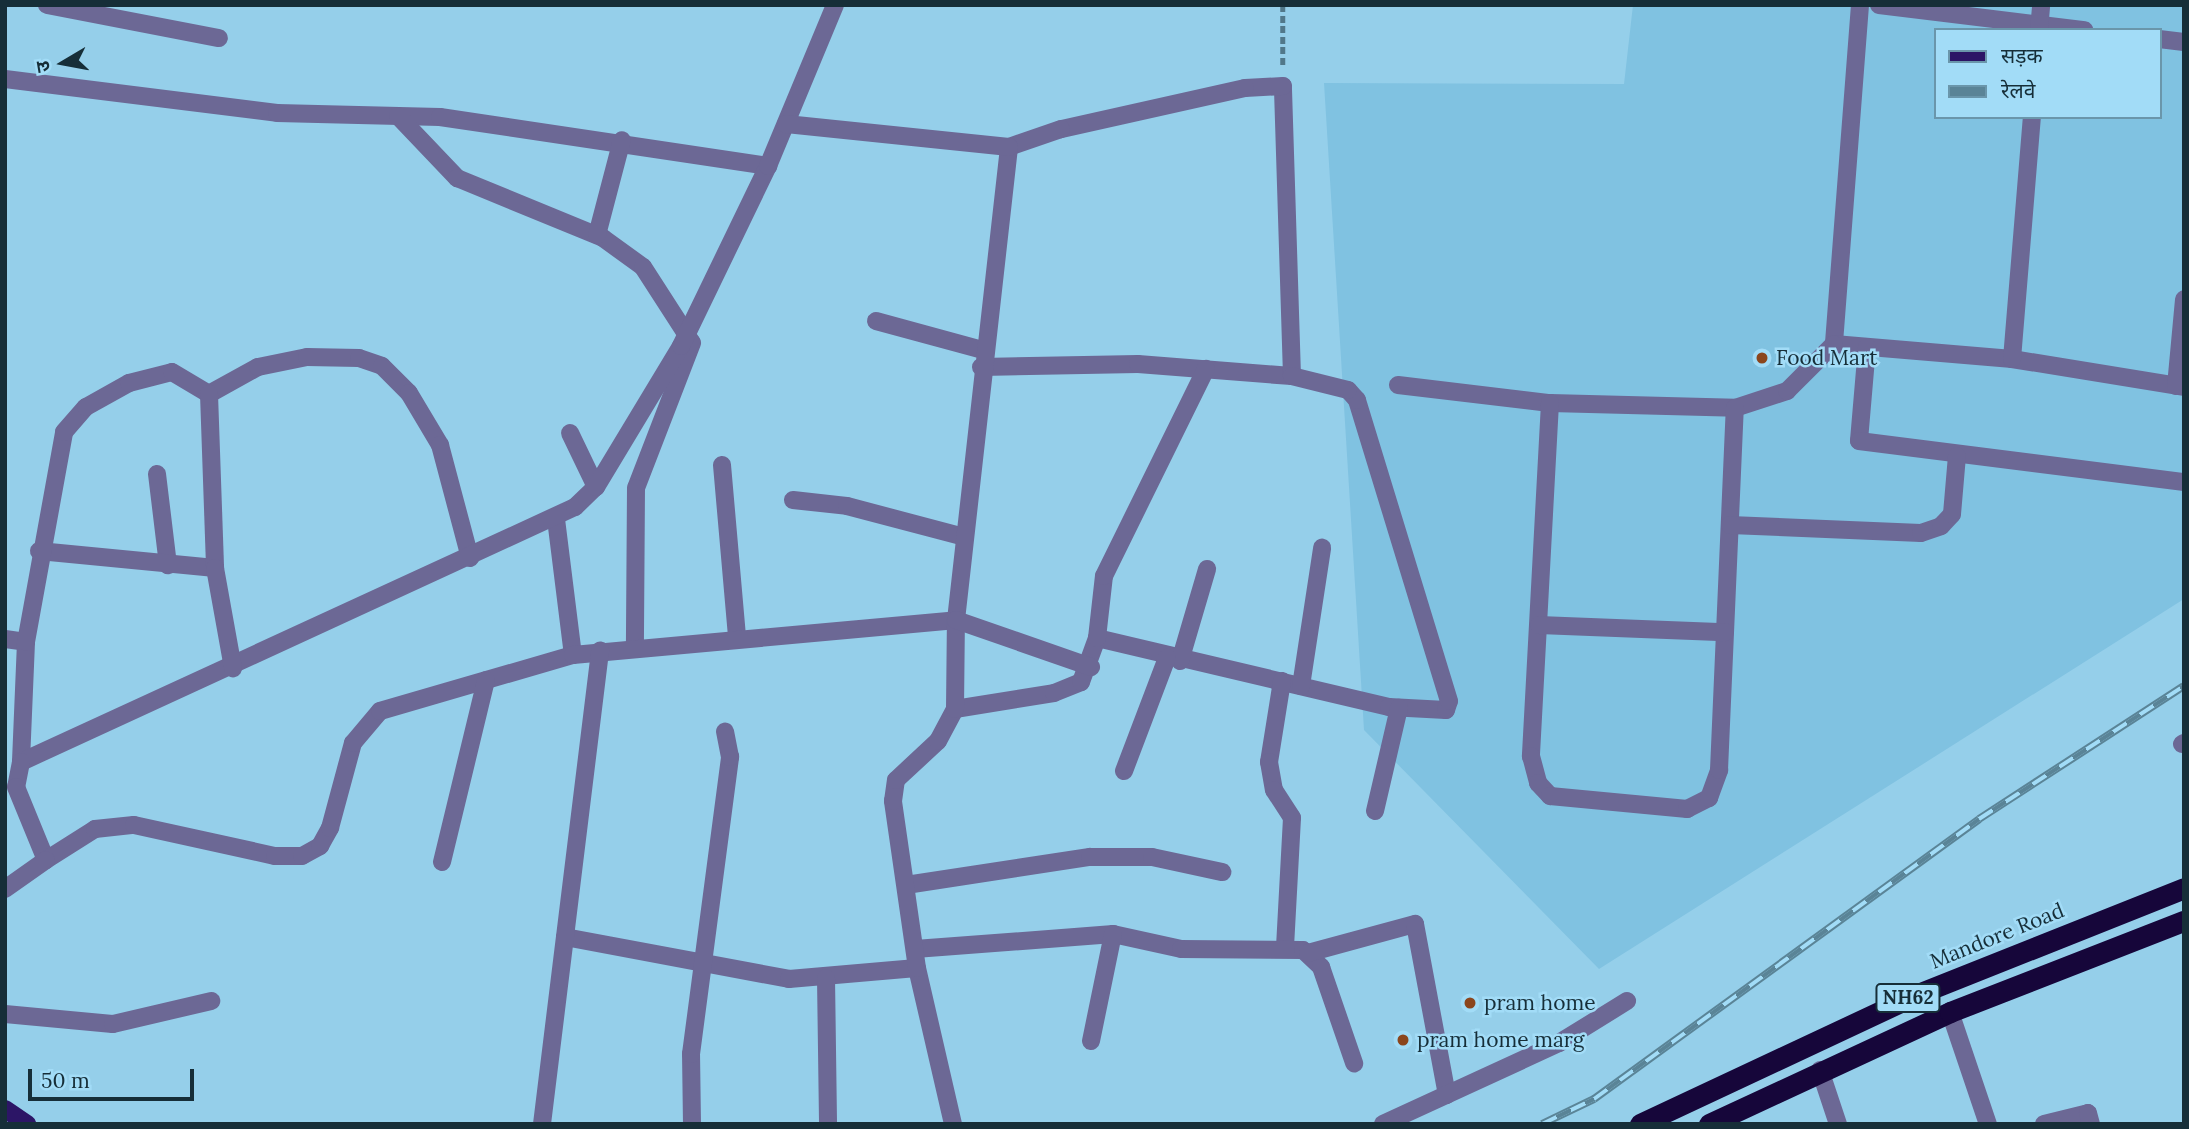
<!DOCTYPE html>
<meta charset="utf-8">
<style>
body{margin:0}
#map{position:relative;width:2189px;height:1129px;overflow:hidden;background:#95cfea;font-family:Lora,"Noto Sans Devanagari",serif}
div>[style]{position:absolute}
.built>*{inset:0;background:#80c2e1}
.path>*{height:4.5px;margin-top:-2.25px;transform-origin:0;background:repeating-linear-gradient(90deg,#51788a 0 7px,transparent 0 10.5px)}
.minor>*{height:18px;margin:-9px;padding:0 9px;transform-origin:9px;border-radius:9px;background:#6c6895}
.major>*{height:18px;margin:-9px;padding:0 9px;transform-origin:9px;border-radius:9px;background:#2c1566}
.highway>*{height:21px;margin:-10.5px;padding:0 10.5px;transform-origin:10.5px;border-radius:10.5px;background:#16063a}
.rail>*{height:8px;margin-top:-4px;transform-origin:0;background:repeating-linear-gradient(90deg,#a2dcf7 0 16px,#5a8497 0 32px);box-sizing:border-box;border-block:2px solid #5a8497}
.dots>*{width:19px;height:19px;translate:-50% -50%;box-sizing:border-box;border:4px solid #a2dcf7;border-radius:50%}
span{translate:-50% -50%;white-space:nowrap;text-align:center;line-height:1.15;-webkit-text-stroke:5px #a2dcf7;paint-order:stroke}
.shield-label span{padding:2px 5px;background:#a2dcf7;border:2px solid;border-radius:5px;-webkit-text-stroke-width:0}
.shield-label{font-size:19px;color:#162e38;font-weight:700}
.poi-label{font-size:21px;color:#162e38}
.left{translate:0 -50%;text-align:left}
.street-label{font-size:21px;color:#162e38}
.frame{position:absolute;inset:0;border:7px solid #162e38;pointer-events:none}
.legend{position:absolute;left:1934px;top:28px;width:228px;height:91px;box-sizing:border-box;background:#a2dcf7;border:2px solid #6a96ab;margin:0;padding:9px 12px;list-style:none;font-size:21px;color:#162e38}
.legend li{display:flex;align-items:center;gap:14px;height:35px}
.legend b{width:35px;border:2px solid #6a96ab}
.north{position:absolute;left:28px;top:28px;width:70px;height:70px;-webkit-text-stroke:5px #a2dcf7;paint-order:stroke;rotate:260deg;font-size:19px;font-weight:700;line-height:28px;text-align:center;color:#162e38}
.north::after{content:'';display:block;margin:auto;width:24px;height:32px;background:#162e38;clip-path:polygon(50% 0,100% 100%,50% 72%,0 100%)}
.scale{position:absolute;left:28px;top:1069px;width:166px;height:32px;box-sizing:border-box;border:4px solid #162e38;border-top:0;padding-left:9px;font-size:21px;line-height:24px;white-space:nowrap;color:#162e38;-webkit-text-stroke:5px #a2dcf7;paint-order:stroke}
</style>
<div id="map">
<div class="built">
<i style="clip-path:polygon(evenodd,1633px 5px,2184px 5px,2184px 599px,1599px 969px,1364px 730px,1324px 83px,1624px 84px,1633px 5px,1935px 30px,2159px 30px,2159px 117px,1935px 117px,1935px 30px)"></i>
</div>
<div class="path">
<i style="left:1283px;top:5px;width:62px;rotate:90deg"></i>
</div>
<div class="minor">
<i style="left:47px;top:5px;width:175px;rotate:10.9deg"></i>
<i style="left:1860px;top:5px;width:340px;rotate:94.4deg"></i>
<i style="left:1834px;top:344px;width:179px;rotate:4.8deg"></i>
<i style="left:2012px;top:359px;width:174px;rotate:9.2deg"></i>
<i style="left:1879px;top:5px;width:207px;rotate:7deg"></i>
<i style="left:2039px;top:30px;width:25px;rotate:-85deg"></i>
<i style="left:2159px;top:39px;width:25px;rotate:7deg"></i>
<i style="left:5px;top:79px;width:274px;rotate:7.1deg"></i>
<i style="left:277px;top:113px;width:163px;rotate:1.4deg"></i>
<i style="left:440px;top:117px;width:332px;rotate:8.5deg"></i>
<i style="left:398px;top:116px;width:86px;rotate:46.4deg"></i>
<i style="left:457px;top:178px;width:158px;rotate:22.3deg"></i>
<i style="left:603px;top:238px;width:49px;rotate:35.9deg"></i>
<i style="left:643px;top:267px;width:90px;rotate:57.2deg"></i>
<i style="left:692px;top:343px;width:155px;rotate:111.1deg"></i>
<i style="left:636px;top:488px;width:160px;rotate:90.4deg"></i>
<i style="left:597px;top:235px;width:98px;rotate:-75.3deg"></i>
<i style="left:876px;top:321px;width:111px;rotate:15.2deg"></i>
<i style="left:1867px;top:347px;width:94px;rotate:94.9deg"></i>
<i style="left:1859px;top:441px;width:328px;rotate:7.2deg"></i>
<i style="left:2012px;top:359px;width:243px;rotate:-85.3deg"></i>
<i style="left:981px;top:367px;width:157px;rotate:-1.1deg"></i>
<i style="left:1138px;top:364px;width:154px;rotate:4.5deg"></i>
<i style="left:1292px;top:376px;width:290px;rotate:-91.8deg"></i>
<i style="left:1283px;top:86px;width:38px;rotate:177deg"></i>
<i style="left:1245px;top:88px;width:189px;rotate:167.4deg"></i>
<i style="left:1061px;top:129px;width:55px;rotate:160.9deg"></i>
<i style="left:1398px;top:385px;width:153px;rotate:6.8deg"></i>
<i style="left:1550px;top:403px;width:185px;rotate:1.5deg"></i>
<i style="left:1735px;top:408px;width:55px;rotate:-18.1deg"></i>
<i style="left:1787px;top:391px;width:66px;rotate:-45deg"></i>
<i style="left:2176px;top:386px;width:87px;rotate:-84.7deg"></i>
<i style="left:209px;top:394px;width:56px;rotate:-28.9deg"></i>
<i style="left:258px;top:367px;width:50px;rotate:-11.5deg"></i>
<i style="left:307px;top:357px;width:52px;rotate:1.1deg"></i>
<i style="left:359px;top:358px;width:24px;rotate:19deg"></i>
<i style="left:382px;top:366px;width:38px;rotate:45deg"></i>
<i style="left:409px;top:393px;width:61px;rotate:59.2deg"></i>
<i style="left:440px;top:445px;width:117px;rotate:75.1deg"></i>
<i style="left:1550px;top:403px;width:354px;rotate:93.1deg"></i>
<i style="left:1531px;top:756px;width:28px;rotate:75deg"></i>
<i style="left:1538px;top:783px;width:18px;rotate:47deg"></i>
<i style="left:1550px;top:796px;width:138px;rotate:5.4deg"></i>
<i style="left:1687px;top:809px;width:25px;rotate:-27deg"></i>
<i style="left:1709px;top:798px;width:30px;rotate:-70deg"></i>
<i style="left:1719px;top:770px;width:362px;rotate:-87.5deg"></i>
<i style="left:570px;top:433px;width:60px;rotate:64.3deg"></i>
<i style="left:722px;top:465px;width:174px;rotate:85deg"></i>
<i style="left:157px;top:474px;width:92px;rotate:83.1deg"></i>
<i style="left:793px;top:500px;width:54px;rotate:6.3deg"></i>
<i style="left:847px;top:506px;width:121px;rotate:14.8deg"></i>
<i style="left:556px;top:519px;width:137px;rotate:82.9deg"></i>
<i style="left:1730px;top:525px;width:191px;rotate:2.4deg"></i>
<i style="left:1921px;top:533px;width:21px;rotate:-19deg"></i>
<i style="left:1941px;top:526px;width:16px;rotate:-47deg"></i>
<i style="left:1952px;top:514px;width:58px;rotate:-85.1deg"></i>
<i style="left:39px;top:551px;width:177px;rotate:5.5deg"></i>
<i style="left:1539px;top:625px;width:186px;rotate:2.2deg"></i>
<i style="left:1097px;top:638px;width:300px;rotate:13.3deg"></i>
<i style="left:1389px;top:707px;width:57px;rotate:3deg"></i>
<i style="left:1446px;top:710px;width:9px;rotate:-72deg"></i>
<i style="left:1449px;top:701px;width:315px;rotate:-107deg"></i>
<i style="left:1357px;top:400px;width:13px;rotate:-132deg"></i>
<i style="left:1348px;top:390px;width:58px;rotate:-166deg"></i>
<i style="left:5px;top:639px;width:21px;rotate:8deg"></i>
<i style="left:26px;top:642px;width:120px;rotate:92.4deg"></i>
<i style="left:21px;top:762px;width:610px;rotate:-24.72deg"></i>
<i style="left:575px;top:507px;width:29px;rotate:-44deg"></i>
<i style="left:596px;top:487px;width:165px;rotate:-58.9deg"></i>
<i style="left:681px;top:346px;width:200px;rotate:-64.2deg"></i>
<i style="left:768px;top:166px;width:174px;rotate:-67.4deg"></i>
<i style="left:26px;top:642px;width:213px;rotate:-79.7deg"></i>
<i style="left:64px;top:432px;width:33px;rotate:-49deg"></i>
<i style="left:86px;top:407px;width:49px;rotate:-29.2deg"></i>
<i style="left:129px;top:383px;width:44px;rotate:-14.3deg"></i>
<i style="left:172px;top:372px;width:43px;rotate:30.7deg"></i>
<i style="left:209px;top:394px;width:174px;rotate:88deg"></i>
<i style="left:215px;top:568px;width:102px;rotate:79.8deg"></i>
<i style="left:1180px;top:661px;width:96px;rotate:-73.6deg"></i>
<i style="left:1282px;top:681px;width:82px;rotate:99.1deg"></i>
<i style="left:1269px;top:762px;width:28px;rotate:80deg"></i>
<i style="left:1274px;top:790px;width:33px;rotate:57deg"></i>
<i style="left:1292px;top:818px;width:131px;rotate:93.1deg"></i>
<i style="left:1301px;top:686px;width:140px;rotate:-81.3deg"></i>
<i style="left:955px;top:709px;width:100px;rotate:-9.2deg"></i>
<i style="left:1054px;top:693px;width:29px;rotate:-22deg"></i>
<i style="left:1081px;top:682px;width:47px;rotate:-70deg"></i>
<i style="left:1097px;top:638px;width:62px;rotate:-83.6deg"></i>
<i style="left:1104px;top:576px;width:231px;rotate:-63.8deg"></i>
<i style="left:2182px;top:744px;width:2px;rotate:-27deg"></i>
<i style="left:21px;top:762px;width:25px;rotate:101deg"></i>
<i style="left:16px;top:787px;width:79px;rotate:67.7deg"></i>
<i style="left:46px;top:860px;width:58px;rotate:-32.3deg"></i>
<i style="left:95px;top:829px;width:39px;rotate:-6deg"></i>
<i style="left:134px;top:825px;width:144px;rotate:12.4deg"></i>
<i style="left:275px;top:856px;width:27px"></i>
<i style="left:302px;top:856px;width:21px;rotate:-29deg"></i>
<i style="left:320px;top:846px;width:21px;rotate:-61deg"></i>
<i style="left:330px;top:828px;width:88px;rotate:-74.9deg"></i>
<i style="left:353px;top:743px;width:42px;rotate:-49.8deg"></i>
<i style="left:380px;top:711px;width:201px;rotate:-16.2deg"></i>
<i style="left:573px;top:655px;width:385px;rotate:-5.2deg"></i>
<i style="left:956px;top:620px;width:476px;rotate:-83.6deg"></i>
<i style="left:1009px;top:147px;width:224px;rotate:-174.1deg"></i>
<i style="left:1124px;top:771px;width:121px;rotate:-69.2deg"></i>
<i style="left:1375px;top:811px;width:106px;rotate:-76.9deg"></i>
<i style="left:442px;top:862px;width:187px;rotate:-76.4deg"></i>
<i style="left:906px;top:885px;width:186px;rotate:-8.7deg"></i>
<i style="left:1090px;top:857px;width:62px"></i>
<i style="left:1152px;top:857px;width:72px;rotate:12.1deg"></i>
<i style="left:5px;top:889px;width:50px;rotate:-35.3deg"></i>
<i style="left:565px;top:937px;width:228px;rotate:10.6deg"></i>
<i style="left:789px;top:979px;width:128px;rotate:-4.9deg"></i>
<i style="left:915px;top:949px;width:199px;rotate:-4.3deg"></i>
<i style="left:1113px;top:934px;width:70px;rotate:12.4deg"></i>
<i style="left:1181px;top:949px;width:122px;rotate:0.5deg"></i>
<i style="left:1303px;top:950px;width:25px;rotate:43deg"></i>
<i style="left:1321px;top:967px;width:102px;rotate:71deg"></i>
<i style="left:1308px;top:953px;width:111px;rotate:-15.2deg"></i>
<i style="left:1415px;top:924px;width:174px;rotate:79.4deg"></i>
<i style="left:826px;top:978px;width:146px;rotate:89.2deg"></i>
<i style="left:1950px;top:1012px;width:118px;rotate:71.3deg"></i>
<i style="left:5px;top:1014px;width:108px;rotate:5.3deg"></i>
<i style="left:113px;top:1024px;width:101px;rotate:-13.2deg"></i>
<i style="left:1091px;top:1041px;width:109px;rotate:-78.4deg"></i>
<i style="left:1820px;top:1070px;width:57px;rotate:71.6deg"></i>
<i style="left:542px;top:1124px;width:477px;rotate:-83deg"></i>
<i style="left:692px;top:1124px;width:70px;rotate:-90.8deg"></i>
<i style="left:691px;top:1054px;width:300px;rotate:-82.5deg"></i>
<i style="left:730px;top:757px;width:26px;rotate:-101deg"></i>
<i style="left:953px;top:1124px;width:160px;rotate:-103deg"></i>
<i style="left:917px;top:968px;width:169px;rotate:-98.2deg"></i>
<i style="left:893px;top:801px;width:21px;rotate:-82deg"></i>
<i style="left:896px;top:780px;width:57px;rotate:-42.9deg"></i>
<i style="left:938px;top:741px;width:36px;rotate:-62deg"></i>
<i style="left:955px;top:709px;width:89px;rotate:-89.4deg"></i>
<i style="left:956px;top:620px;width:143px;rotate:19.2deg"></i>
<i style="left:1383px;top:1124px;width:194px;rotate:-24.7deg"></i>
<i style="left:1559px;top:1043px;width:80px;rotate:-31.7deg"></i>
<i style="left:2044px;top:1124px;width:45px;rotate:-14deg"></i>
<i style="left:2088px;top:1113px;width:11px;rotate:75deg"></i>
</div>
<div class="major">
<i style="left:5px;top:1109px;width:27px;rotate:34deg"></i>
</div>
<div class="highway">
<i style="left:1640px;top:1124px;width:307px;rotate:-25.1deg"></i>
<i style="left:1918px;top:994px;width:286px;rotate:-21.7deg"></i>
<i style="left:1709px;top:1124px;width:266px;rotate:-24.9deg"></i>
<i style="left:1950px;top:1012px;width:251px;rotate:-21.3deg"></i>
</div>
<div class="rail">
<i style="left:1542px;top:1124px;width:58px;rotate:-25.7deg"></i>
<i style="left:1594px;top:1099px;width:476px;rotate:-36deg"></i>
<i style="left:1979px;top:819px;width:244px;rotate:-33deg"></i>
</div>
<div class="dots">
<i style="left:1762px;top:358px;background:#8b461d"></i>
<i style="left:1470px;top:1003px;background:#8b461d"></i>
<i style="left:1403px;top:1040px;background:#8b461d"></i>
</div>
<div class="shield-label">
<span style="left:1908px;top:998px">NH62</span>
</div>
<div class="poi-label">
<span class="left" style="left:1776px;top:358px">Food Mart</span>
<span class="left" style="left:1484px;top:1003px">pram home</span>
<span class="left" style="left:1417px;top:1040px">pram home marg</span>
</div>
<div class="street-label">
<span style="left:1997px;top:936px;rotate:-22deg">Mandore Road</span>
</div>
<div class="frame"></div>
<ul class="legend">
<li><b style="height:9px;background:#2c1566"></b>सड़क</li>
<li><b style="height:9px;background:#5a8497"></b>रेलवे</li>
</ul>
<div class="north">उ</div>
<div class="scale">50 m</div>
</div>
